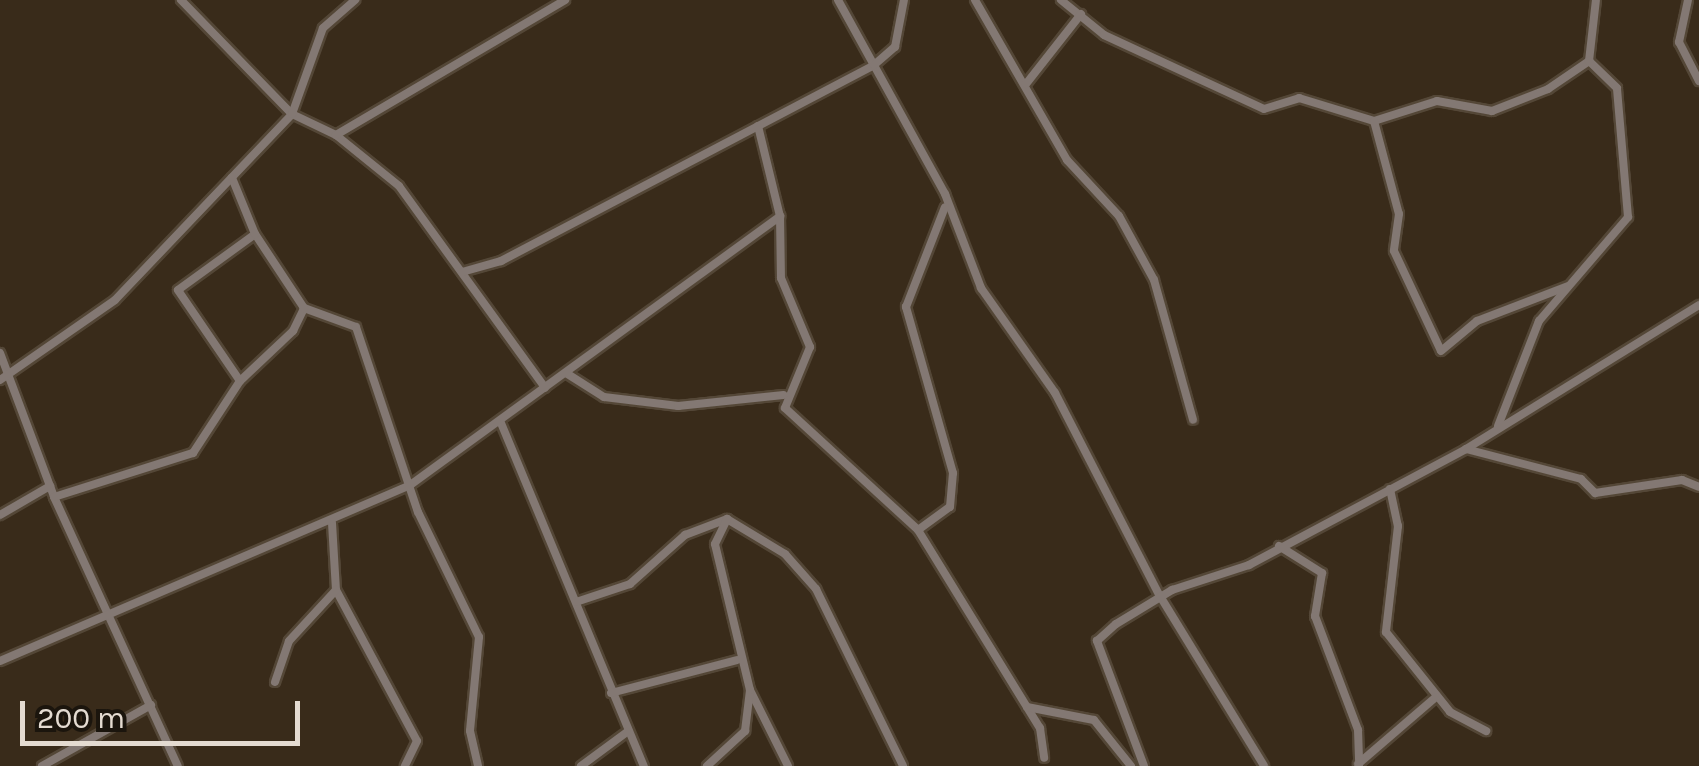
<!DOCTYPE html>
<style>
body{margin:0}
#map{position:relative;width:1699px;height:766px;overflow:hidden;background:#392b1a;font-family:Karla,sans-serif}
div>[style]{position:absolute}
.roads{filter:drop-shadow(2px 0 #544737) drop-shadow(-2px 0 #544737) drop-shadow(0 2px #544737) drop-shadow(0 -2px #544737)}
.minor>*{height:8px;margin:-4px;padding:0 4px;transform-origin:4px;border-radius:4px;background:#837873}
span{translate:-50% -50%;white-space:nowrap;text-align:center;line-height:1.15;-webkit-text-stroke:8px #1b150d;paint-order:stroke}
.scale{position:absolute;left:20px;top:701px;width:280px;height:45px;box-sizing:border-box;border:5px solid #e4dbd1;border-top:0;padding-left:12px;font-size:30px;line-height:35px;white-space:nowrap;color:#e4dbd1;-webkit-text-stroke:8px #1b150d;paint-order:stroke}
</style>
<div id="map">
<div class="roads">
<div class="minor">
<i style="left:181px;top:0;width:159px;rotate:45.8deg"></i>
<i style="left:292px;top:114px;width:49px;rotate:25.5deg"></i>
<i style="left:336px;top:135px;width:81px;rotate:39deg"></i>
<i style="left:399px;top:186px;width:249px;rotate:54.1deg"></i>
<i style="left:838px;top:0;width:222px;rotate:61.1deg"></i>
<i style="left:945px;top:194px;width:101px;rotate:69deg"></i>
<i style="left:981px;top:288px;width:128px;rotate:54.8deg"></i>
<i style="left:1055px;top:393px;width:229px;rotate:62.7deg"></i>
<i style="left:1160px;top:596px;width:199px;rotate:58.5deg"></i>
<i style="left:975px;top:0;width:185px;rotate:60.1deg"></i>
<i style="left:1067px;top:160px;width:76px;rotate:47.1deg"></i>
<i style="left:1119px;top:216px;width:73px;rotate:61.3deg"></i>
<i style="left:1154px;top:280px;width:145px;rotate:74.4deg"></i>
<i style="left:1061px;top:0;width:55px;rotate:39.1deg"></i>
<i style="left:1104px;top:35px;width:176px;rotate:24.8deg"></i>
<i style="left:1264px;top:109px;width:37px;rotate:-17deg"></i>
<i style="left:1299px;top:98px;width:78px;rotate:17deg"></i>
<i style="left:1374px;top:121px;width:66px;rotate:-17.6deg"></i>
<i style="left:1437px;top:101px;width:56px;rotate:10.3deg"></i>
<i style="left:1492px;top:111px;width:60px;rotate:-21.4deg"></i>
<i style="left:1548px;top:89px;width:50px;rotate:-34.3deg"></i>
<i style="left:1589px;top:61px;width:61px;rotate:-83.5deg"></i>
<i style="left:1688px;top:0;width:43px;rotate:102.1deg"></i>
<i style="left:1679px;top:42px;width:44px;rotate:62.9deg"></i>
<i style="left:1026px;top:84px;width:89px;rotate:-51.8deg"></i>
<i style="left:1374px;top:121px;width:96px;rotate:75deg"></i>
<i style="left:1399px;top:214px;width:37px;rotate:98deg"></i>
<i style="left:1394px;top:251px;width:110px;rotate:64.8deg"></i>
<i style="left:758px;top:126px;width:93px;rotate:76.3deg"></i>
<i style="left:780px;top:216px;width:62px;rotate:89.1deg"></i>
<i style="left:781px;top:278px;width:75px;rotate:67.2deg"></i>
<i style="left:810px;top:347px;width:66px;rotate:112.3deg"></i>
<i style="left:785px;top:408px;width:180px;rotate:42.5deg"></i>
<i style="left:918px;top:530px;width:233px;rotate:58.4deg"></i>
<i style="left:1040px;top:728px;width:30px;rotate:82deg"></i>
<i style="left:336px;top:135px;width:266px;rotate:-30.5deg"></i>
<i style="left:462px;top:272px;width:41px;rotate:-15.8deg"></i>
<i style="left:501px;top:261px;width:421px;rotate:-27.7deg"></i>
<i style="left:874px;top:65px;width:28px;rotate:-41deg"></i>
<i style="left:895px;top:47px;width:48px;rotate:-79.2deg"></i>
<i style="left:304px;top:308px;width:55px;rotate:20.1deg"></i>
<i style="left:356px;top:327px;width:195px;rotate:71.5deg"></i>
<i style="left:418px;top:512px;width:139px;rotate:64deg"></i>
<i style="left:479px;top:637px;width:94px;rotate:95.5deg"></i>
<i style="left:470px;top:731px;width:36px;rotate:77deg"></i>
<i style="left:1441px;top:351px;width:47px;rotate:-39.8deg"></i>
<i style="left:1477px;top:321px;width:97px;rotate:-21deg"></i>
<i style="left:0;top:353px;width:154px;rotate:69.4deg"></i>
<i style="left:54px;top:497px;width:296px;rotate:65.3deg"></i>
<i style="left:566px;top:373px;width:45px;rotate:32.3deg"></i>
<i style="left:604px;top:397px;width:75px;rotate:6.9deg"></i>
<i style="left:678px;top:406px;width:106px;rotate:-6deg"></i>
<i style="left:0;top:380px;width:140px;rotate:-34.8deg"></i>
<i style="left:115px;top:300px;width:257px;rotate:-46.4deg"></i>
<i style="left:292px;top:114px;width:91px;rotate:-70.2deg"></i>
<i style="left:323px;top:28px;width:43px;rotate:-41.2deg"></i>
<i style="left:240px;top:381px;width:110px;rotate:-124.3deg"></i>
<i style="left:178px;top:290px;width:95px;rotate:-36deg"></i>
<i style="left:501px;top:423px;width:372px;rotate:67.4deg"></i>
<i style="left:1498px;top:426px;width:113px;rotate:-68.7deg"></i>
<i style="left:1539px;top:321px;width:137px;rotate:-49.4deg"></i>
<i style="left:1628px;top:217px;width:129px;rotate:-94.9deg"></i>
<i style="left:1617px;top:88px;width:39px;rotate:-136deg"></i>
<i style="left:1466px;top:449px;width:119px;rotate:14.6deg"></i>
<i style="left:1581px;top:479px;width:20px;rotate:45deg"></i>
<i style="left:1595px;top:493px;width:88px;rotate:-8.5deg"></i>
<i style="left:1682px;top:480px;width:18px;rotate:22deg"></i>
<i style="left:1390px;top:489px;width:38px;rotate:78deg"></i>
<i style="left:1398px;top:526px;width:107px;rotate:96.5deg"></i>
<i style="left:1386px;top:632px;width:102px;rotate:51.3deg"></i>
<i style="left:1450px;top:712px;width:41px;rotate:27.8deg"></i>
<i style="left:54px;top:497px;width:146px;rotate:-17.6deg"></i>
<i style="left:193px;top:453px;width:86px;rotate:-56.9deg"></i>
<i style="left:240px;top:381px;width:73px;rotate:-43.3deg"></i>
<i style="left:293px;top:331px;width:25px;rotate:-64deg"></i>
<i style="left:304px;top:308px;width:89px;rotate:-123.5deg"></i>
<i style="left:255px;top:234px;width:61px;rotate:-112.3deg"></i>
<i style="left:0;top:515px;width:58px;rotate:-30.1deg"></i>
<i style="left:332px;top:523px;width:67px;rotate:86.6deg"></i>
<i style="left:336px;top:590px;width:171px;rotate:61.8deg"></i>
<i style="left:417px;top:741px;width:28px;rotate:116deg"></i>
<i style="left:918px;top:530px;width:39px;rotate:-36deg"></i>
<i style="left:950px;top:507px;width:34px;rotate:-85deg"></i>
<i style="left:953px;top:473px;width:173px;rotate:-105.8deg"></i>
<i style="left:906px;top:307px;width:107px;rotate:-68.7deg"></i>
<i style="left:1279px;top:546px;width:51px;rotate:32.1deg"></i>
<i style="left:1322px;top:573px;width:44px;rotate:99.2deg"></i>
<i style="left:1315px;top:616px;width:122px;rotate:69.3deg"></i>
<i style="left:1358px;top:730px;width:34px;rotate:88deg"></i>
<i style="left:576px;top:602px;width:57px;rotate:-18.4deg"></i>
<i style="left:630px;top:584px;width:74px;rotate:-41.7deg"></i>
<i style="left:685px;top:535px;width:45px;rotate:-20.9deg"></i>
<i style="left:727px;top:519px;width:68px;rotate:31.1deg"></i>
<i style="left:785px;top:554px;width:47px;rotate:48.5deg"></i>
<i style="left:816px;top:589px;width:197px;rotate:63.8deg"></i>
<i style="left:0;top:661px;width:445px;rotate:-23.2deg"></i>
<i style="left:409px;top:486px;width:459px;rotate:-36deg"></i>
<i style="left:275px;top:682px;width:43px;rotate:-71.1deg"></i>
<i style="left:289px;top:641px;width:69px;rotate:-47.3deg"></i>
<i style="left:750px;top:690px;width:85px;rotate:63.4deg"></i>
<i style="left:611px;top:693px;width:130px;rotate:-14.7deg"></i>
<i style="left:1027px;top:707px;width:68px;rotate:11deg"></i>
<i style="left:1094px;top:720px;width:59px;rotate:51.2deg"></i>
<i style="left:1358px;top:764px;width:103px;rotate:-40.7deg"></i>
<i style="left:42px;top:766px;width:125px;rotate:-29.2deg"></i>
<i style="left:581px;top:766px;width:57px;rotate:-36.5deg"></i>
<i style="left:707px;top:766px;width:52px;rotate:-42.6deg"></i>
<i style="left:745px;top:731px;width:41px;rotate:-83deg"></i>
<i style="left:750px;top:690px;width:150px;rotate:-103.5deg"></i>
<i style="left:715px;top:544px;width:28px;rotate:-64deg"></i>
<i style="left:1144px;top:766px;width:134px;rotate:-110.6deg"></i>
<i style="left:1097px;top:641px;width:25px;rotate:-42deg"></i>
<i style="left:1116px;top:624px;width:66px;rotate:-31.3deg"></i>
<i style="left:1172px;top:590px;width:81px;rotate:-18deg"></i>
<i style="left:1249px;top:565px;width:246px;rotate:-28.1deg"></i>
<i style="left:1466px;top:449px;width:274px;rotate:-31.7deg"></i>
</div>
</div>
<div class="scale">200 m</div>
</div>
